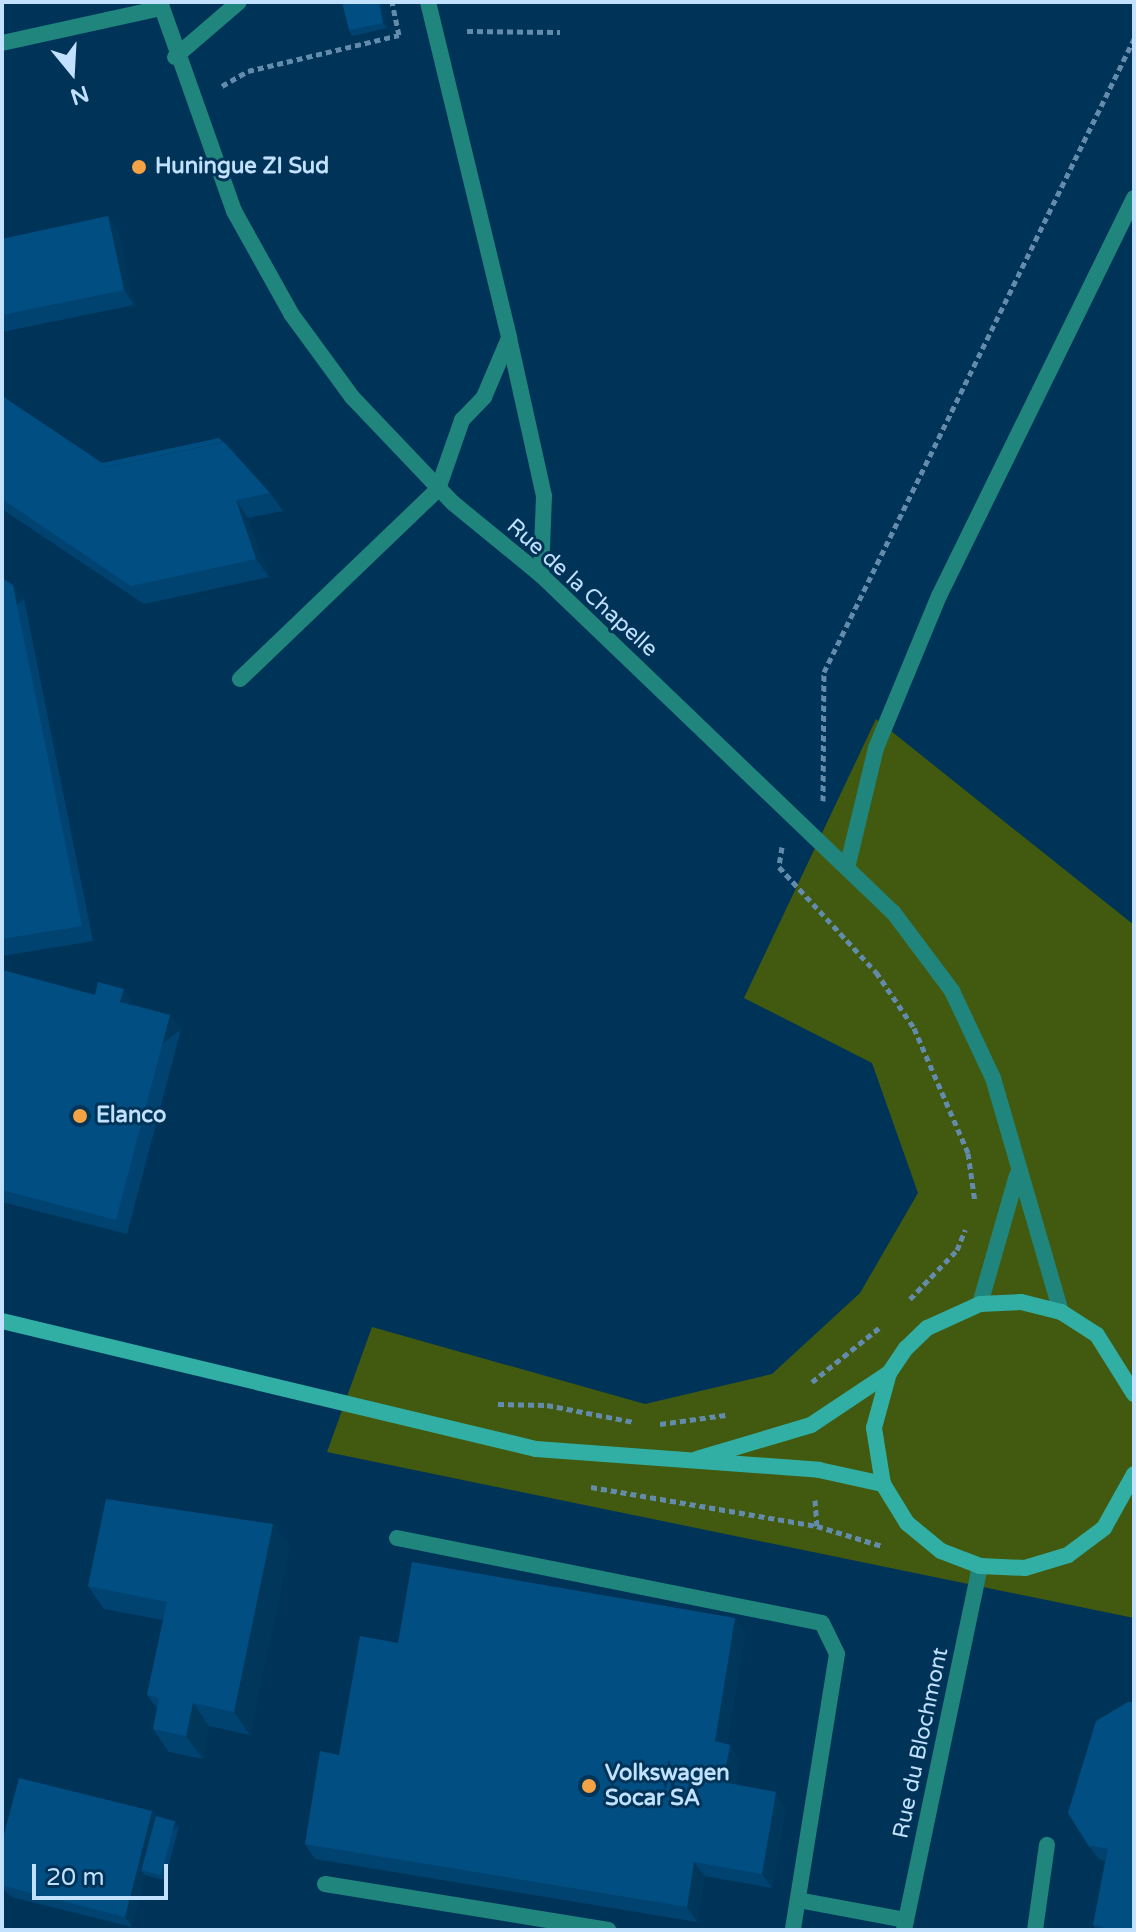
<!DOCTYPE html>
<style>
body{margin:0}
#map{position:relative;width:1136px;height:1932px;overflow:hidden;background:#003358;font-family:"Varela Round",sans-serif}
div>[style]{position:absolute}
.green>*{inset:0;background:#415a0f}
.path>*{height:5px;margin-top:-2.5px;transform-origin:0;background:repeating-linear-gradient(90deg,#638bac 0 6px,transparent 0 10px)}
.service>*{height:16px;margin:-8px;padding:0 8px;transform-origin:8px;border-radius:8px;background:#20857d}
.minor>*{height:16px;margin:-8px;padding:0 8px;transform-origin:8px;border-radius:8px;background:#20857d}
.secondary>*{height:16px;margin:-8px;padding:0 8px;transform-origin:8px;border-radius:8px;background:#31afa5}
.wall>*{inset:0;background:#004370}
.shaded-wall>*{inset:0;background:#00375b;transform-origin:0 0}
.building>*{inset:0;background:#004e82;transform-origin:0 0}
.dots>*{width:22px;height:22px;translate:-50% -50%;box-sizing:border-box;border:4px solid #003358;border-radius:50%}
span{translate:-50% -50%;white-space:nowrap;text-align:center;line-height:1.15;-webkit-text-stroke:6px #003358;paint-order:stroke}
.poi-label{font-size:22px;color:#c2e1fe;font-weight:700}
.left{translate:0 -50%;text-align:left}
.street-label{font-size:22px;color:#c2e1fe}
.frame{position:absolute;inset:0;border:4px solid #c2e1fe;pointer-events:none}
.north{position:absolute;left:32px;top:32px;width:80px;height:80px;-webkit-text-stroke:6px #003358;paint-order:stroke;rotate:162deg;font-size:22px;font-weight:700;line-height:32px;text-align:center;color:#c2e1fe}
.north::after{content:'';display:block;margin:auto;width:28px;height:36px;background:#c2e1fe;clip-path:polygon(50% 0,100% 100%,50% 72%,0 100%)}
.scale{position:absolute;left:32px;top:1864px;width:136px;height:36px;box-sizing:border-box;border:4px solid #c2e1fe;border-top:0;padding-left:10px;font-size:24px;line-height:28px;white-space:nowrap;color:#c2e1fe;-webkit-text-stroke:6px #003358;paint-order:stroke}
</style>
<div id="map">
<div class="green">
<i style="clip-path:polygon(876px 719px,1134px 925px,1134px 1618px,327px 1452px,372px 1327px,645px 1404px,772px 1374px,860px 1293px,918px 1193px,872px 1063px,744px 998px)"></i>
</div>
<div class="path">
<i style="left:467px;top:31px;width:93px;rotate:0.6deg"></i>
<i style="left:222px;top:86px;width:30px;rotate:-30deg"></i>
<i style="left:248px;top:71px;width:155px;rotate:-13.4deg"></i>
<i style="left:399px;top:35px;width:34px;rotate:-102deg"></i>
<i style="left:823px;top:801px;width:129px;rotate:-89.6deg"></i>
<i style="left:824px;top:672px;width:705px;rotate:-63.91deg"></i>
<i style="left:782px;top:847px;width:20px;rotate:99deg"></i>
<i style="left:779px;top:867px;width:143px;rotate:47.3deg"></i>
<i style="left:876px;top:972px;width:68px;rotate:55.8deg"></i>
<i style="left:914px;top:1028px;width:136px;rotate:66.6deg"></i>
<i style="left:968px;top:1153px;width:49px;rotate:81.9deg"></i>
<i style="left:910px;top:1299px;width:68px;rotate:-46.2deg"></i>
<i style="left:957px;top:1250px;width:22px;rotate:-68deg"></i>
<i style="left:812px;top:1382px;width:86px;rotate:-38.9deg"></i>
<i style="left:498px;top:1404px;width:49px;rotate:1.2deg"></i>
<i style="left:547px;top:1405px;width:89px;rotate:11.1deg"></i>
<i style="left:660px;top:1424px;width:66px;rotate:-7.9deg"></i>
<i style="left:591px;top:1487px;width:229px;rotate:9.8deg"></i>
<i style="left:817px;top:1526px;width:68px;rotate:17.1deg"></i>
<i style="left:815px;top:1500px;width:26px;rotate:86deg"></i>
</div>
<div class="service">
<i style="left:428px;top:2px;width:346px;rotate:76.4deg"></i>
<i style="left:2px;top:43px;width:163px;rotate:-12.4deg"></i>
<i style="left:175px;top:57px;width:84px;rotate:-40.7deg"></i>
<i style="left:240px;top:679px;width:274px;rotate:-43.8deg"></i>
<i style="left:438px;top:489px;width:73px;rotate:-70.8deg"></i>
<i style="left:462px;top:420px;width:32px;rotate:-46deg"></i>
<i style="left:484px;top:397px;width:64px;rotate:-67deg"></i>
<i style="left:509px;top:338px;width:162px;rotate:77.5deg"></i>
<i style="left:544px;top:496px;width:79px;rotate:92.2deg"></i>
<i style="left:847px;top:868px;width:123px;rotate:-76.4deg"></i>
<i style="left:876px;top:748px;width:165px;rotate:-67.5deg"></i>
<i style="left:939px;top:596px;width:443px;rotate:-63.9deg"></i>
<i style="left:397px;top:1538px;width:433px;rotate:11.3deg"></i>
<i style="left:822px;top:1623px;width:34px;rotate:64deg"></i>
<i style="left:837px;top:1654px;width:279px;rotate:99.1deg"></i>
<i style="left:325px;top:1884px;width:287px;rotate:9.2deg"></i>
<i style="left:798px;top:1900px;width:110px;rotate:10.5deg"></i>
<i style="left:1035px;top:1930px;width:86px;rotate:-82deg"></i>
</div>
<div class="minor">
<i style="left:160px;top:2px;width:222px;rotate:70.5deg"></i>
<i style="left:234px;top:211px;width:119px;rotate:60.9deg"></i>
<i style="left:292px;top:315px;width:102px;rotate:53.8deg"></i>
<i style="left:352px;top:397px;width:146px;rotate:46.4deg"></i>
<i style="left:453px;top:503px;width:114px;rotate:39.3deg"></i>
<i style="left:541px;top:575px;width:487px;rotate:43.8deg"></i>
<i style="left:893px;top:912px;width:99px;rotate:53.2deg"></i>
<i style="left:952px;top:991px;width:96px;rotate:64.8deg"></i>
<i style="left:993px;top:1078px;width:244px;rotate:73.8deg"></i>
<i style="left:980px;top:1304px;width:134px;rotate:-74deg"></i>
<i style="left:904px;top:1930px;width:372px;rotate:-78.2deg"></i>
</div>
<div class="secondary">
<i style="left:2px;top:1321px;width:549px;rotate:13.48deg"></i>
<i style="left:536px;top:1449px;width:284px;rotate:4.2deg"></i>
<i style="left:819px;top:1470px;width:66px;rotate:12.3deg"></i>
<i style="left:1134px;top:1394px;width:70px;rotate:-122.1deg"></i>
<i style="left:1097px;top:1335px;width:43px;rotate:-147.4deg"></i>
<i style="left:1061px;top:1312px;width:41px;rotate:-166deg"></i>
<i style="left:1021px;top:1302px;width:41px;rotate:177.2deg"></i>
<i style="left:980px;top:1304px;width:58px;rotate:155.6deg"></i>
<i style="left:927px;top:1328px;width:29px;rotate:136deg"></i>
<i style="left:906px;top:1348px;width:30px;rotate:124deg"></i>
<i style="left:889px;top:1373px;width:57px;rotate:105.3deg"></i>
<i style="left:874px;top:1428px;width:57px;rotate:80.9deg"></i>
<i style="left:883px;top:1484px;width:46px;rotate:58.4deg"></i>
<i style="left:907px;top:1523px;width:44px;rotate:39.5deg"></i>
<i style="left:941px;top:1551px;width:42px;rotate:21deg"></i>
<i style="left:980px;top:1566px;width:45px;rotate:2.5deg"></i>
<i style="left:1025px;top:1568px;width:45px;rotate:-16.8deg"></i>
<i style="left:1068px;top:1555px;width:45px;rotate:-36.9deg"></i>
<i style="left:1104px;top:1528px;width:62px;rotate:-60.9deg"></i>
<i style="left:697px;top:1459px;width:119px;rotate:-16.6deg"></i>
<i style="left:811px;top:1425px;width:94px;rotate:-33.7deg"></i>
</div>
<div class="wall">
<i style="clip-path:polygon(382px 2px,387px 28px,352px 36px,349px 30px)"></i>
<i style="clip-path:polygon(108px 216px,118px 231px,134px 305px,2px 332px,2px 239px)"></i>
<i style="clip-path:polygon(2px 396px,102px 463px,270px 493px,283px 511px,248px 518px,269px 577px,144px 604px,2px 509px)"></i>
<i style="clip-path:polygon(2px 578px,13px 585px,24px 599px,93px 941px,2px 956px)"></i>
<i style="clip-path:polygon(2px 970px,95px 995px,134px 1004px,134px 1005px,170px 1015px,181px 1029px,127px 1234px,2px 1202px)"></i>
<i style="clip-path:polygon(273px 1524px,290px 1547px,250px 1735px,209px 1726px,203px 1759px,169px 1752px,153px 1729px,157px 1709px,147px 1695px,163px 1620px,104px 1609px,88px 1586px)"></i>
<i style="clip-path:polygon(745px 1633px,727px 1744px,740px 1759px,736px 1784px,786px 1807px,772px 1888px,705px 1876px,697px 1922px,315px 1859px,305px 1844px,339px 1755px)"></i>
<i style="clip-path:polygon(1096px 1721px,1134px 1930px,1096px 1930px,1093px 1925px,1105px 1861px,1099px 1859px,1088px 1845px)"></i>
<i style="clip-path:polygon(152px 1811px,156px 1816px,179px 1826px,165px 1880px,145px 1875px,132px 1927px,11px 1897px,2px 1887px,2px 1842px)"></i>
</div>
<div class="shaded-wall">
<i style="clip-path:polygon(379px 2px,382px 2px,387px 28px,383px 23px)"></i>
<i style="clip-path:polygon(108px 216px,118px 231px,134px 305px,124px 290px)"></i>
<i style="clip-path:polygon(236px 500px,248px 518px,269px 577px,256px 559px)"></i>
<i style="left:13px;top:585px;width:18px;height:348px;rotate:52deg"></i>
<i style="clip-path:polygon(124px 989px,134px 1004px,131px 1016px,120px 1002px)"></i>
<i style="left:170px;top:1015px;width:18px;height:212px;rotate:52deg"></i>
<i style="clip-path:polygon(273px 1524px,290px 1547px,250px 1735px,234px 1712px)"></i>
<i style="clip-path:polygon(735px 1618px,745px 1633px,725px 1756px,715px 1741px)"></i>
<i style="clip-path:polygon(193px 1703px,209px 1726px,203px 1759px,186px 1736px)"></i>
<i style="clip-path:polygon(730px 1745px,740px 1759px,734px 1796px,723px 1782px)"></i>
<i style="clip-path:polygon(776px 1792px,786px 1807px,772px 1888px,762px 1874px)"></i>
<i style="clip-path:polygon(152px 1811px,159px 1821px,141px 1870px,145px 1875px,132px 1927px,125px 1917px)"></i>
<i style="left:175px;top:1821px;width:6px;height:56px;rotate:51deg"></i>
<i style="clip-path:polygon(694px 1862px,705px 1876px,697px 1922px,687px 1907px)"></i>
</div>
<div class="building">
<i style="clip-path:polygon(342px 2px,379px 2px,383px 23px,349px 30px)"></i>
<i style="clip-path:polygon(108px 216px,124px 290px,2px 315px,2px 239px)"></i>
<i style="clip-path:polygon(2px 396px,102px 463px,219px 438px,223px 442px,94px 470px,2px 408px)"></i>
<i style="clip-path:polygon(2px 408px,94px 470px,224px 442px,270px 493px,236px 500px,256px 559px,131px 586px,2px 499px)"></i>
<i style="clip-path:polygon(2px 578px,13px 585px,82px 926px,2px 939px)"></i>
<i style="clip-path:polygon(2px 970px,95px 995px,98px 982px,124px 989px,120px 1002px,170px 1015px,116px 1220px,2px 1190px)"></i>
<i style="clip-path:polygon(106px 1499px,273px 1524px,234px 1712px,193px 1703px,186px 1736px,153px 1729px,159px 1698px,147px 1695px,167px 1602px,88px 1586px)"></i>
<i style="clip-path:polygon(412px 1562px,735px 1618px,715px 1741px,730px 1745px,723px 1782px,776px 1792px,762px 1874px,694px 1862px,687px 1907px,305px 1844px,320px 1751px,339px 1755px,360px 1636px,398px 1643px)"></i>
<i style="clip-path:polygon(1128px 1702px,1134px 1702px,1134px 1930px,1116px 1930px,1093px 1925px,1108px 1849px,1088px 1845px,1068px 1813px,1096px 1721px)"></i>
<i style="clip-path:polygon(19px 1778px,152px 1811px,125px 1917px,4px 1886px,2px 1885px,2px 1842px)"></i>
<i style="left:156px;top:1816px;width:20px;height:56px;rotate:15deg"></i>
</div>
<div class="dots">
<i style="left:139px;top:167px;background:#f4a344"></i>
<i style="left:80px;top:1116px;background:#f4a344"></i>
<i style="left:589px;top:1786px;background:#f4a344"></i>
</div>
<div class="poi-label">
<span class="left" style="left:155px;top:167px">Huningue ZI Sud</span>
<span class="left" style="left:96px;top:1116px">Elanco</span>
<span class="left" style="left:605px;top:1786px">Volkswagen<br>Socar SA</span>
</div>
<div class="street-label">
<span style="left:582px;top:588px;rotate:42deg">Rue de la Chapelle</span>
<span style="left:921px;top:1743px;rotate:-78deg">Rue du Blochmont</span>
</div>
<div class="frame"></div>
<div class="north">N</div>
<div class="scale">20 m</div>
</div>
